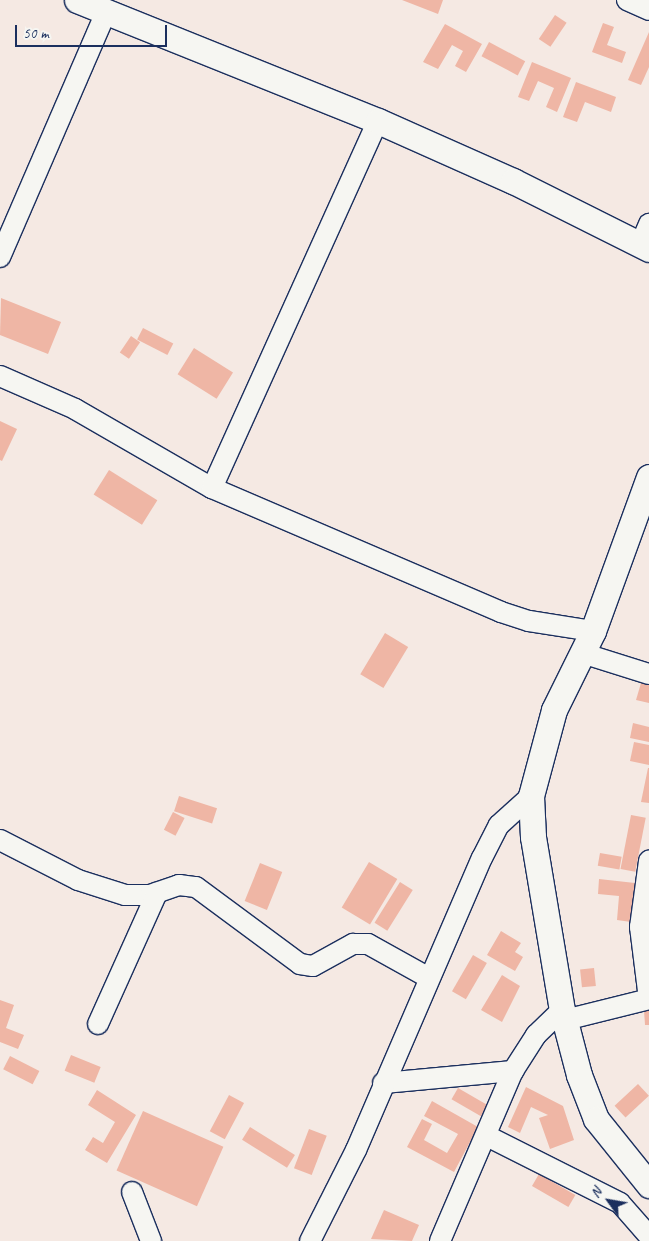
<!DOCTYPE html>
<style>
body{margin:0}
#map{position:relative;width:649px;height:1241px;overflow:hidden;background:#f5e9e3;font-family:Caveat,sans-serif}
div>[style]{position:absolute}
.building>*{inset:0;background:#efb6a5;transform-origin:0 0}
.roads{filter:drop-shadow(1px 0 #1b2f5e) drop-shadow(-1px 0 #1b2f5e) drop-shadow(0 1px #1b2f5e) drop-shadow(0 -1px #1b2f5e)}
.minor>*{height:20px;margin:-10px;padding:0 10px;transform-origin:10px;border-radius:10px;background:#f6f6f2}
.tertiary>*{height:25px;margin:-12.5px;padding:0 12.5px;transform-origin:12.5px;border-radius:12.5px;background:#f6f6f2}
span{translate:-50% -50%;white-space:nowrap;text-align:center;line-height:1.15;-webkit-text-stroke:4px #f6f6f2;paint-order:stroke}
.north{position:absolute;left:584px;top:1176px;width:50px;height:50px;-webkit-text-stroke:4px #f6f6f2;paint-order:stroke;rotate:302deg;font-size:14px;font-weight:700;line-height:20px;text-align:center;color:#1b2f5e}
.north::after{content:'';display:block;margin:auto;width:18px;height:22px;background:#1b2f5e;clip-path:polygon(50% 0,100% 100%,50% 72%,0 100%)}
.scale{position:absolute;left:15px;top:25px;width:152px;height:22px;box-sizing:border-box;border:2px solid #1b2f5e;border-top:0;padding-left:6px;font-size:15px;line-height:18px;white-space:nowrap;color:#1b2f5e;-webkit-text-stroke:4px #f6f6f2;paint-order:stroke}
</style>
<div id="map">
<div class="building">
<i style="clip-path:polygon(402px 0,443px 0,438px 14px)"></i>
<i style="left:555px;top:15px;width:14px;height:29px;rotate:34deg"></i>
<i style="clip-path:polygon(603px 23px,614px 27px,607px 45px,626px 52px,622px 63px,592px 52px)"></i>
<i style="clip-path:polygon(445px 24px,482px 44px,466px 72px,455px 66px,463px 51px,452px 45px,438px 69px,423px 62px)"></i>
<i style="clip-path:polygon(649px 32px,649px 67px,641px 85px,628px 80px)"></i>
<i style="left:489px;top:42px;width:41px;height:16px;rotate:28deg"></i>
<i style="clip-path:polygon(532px 62px,571px 78px,557px 112px,546px 107px,554px 88px,538px 81px,529px 101px,518px 97px)"></i>
<i style="clip-path:polygon(576px 82px,616px 97px,611px 112px,585px 102px,577px 122px,563px 117px)"></i>
<i style="clip-path:polygon(1px 298px,61px 322px,48px 354px,0 335px)"></i>
<i style="left:143px;top:328px;width:34px;height:13px;rotate:27deg"></i>
<i style="left:131px;top:336px;width:11px;height:20px;rotate:34deg"></i>
<i style="left:194px;top:348px;width:46px;height:31px;rotate:32deg"></i>
<i style="clip-path:polygon(0 421px,17px 429px,2px 461px,0 460px)"></i>
<i style="left:109px;top:470px;width:57px;height:29px;rotate:32deg"></i>
<i style="left:385px;top:633px;width:27px;height:48px;rotate:31deg"></i>
<i style="clip-path:polygon(641px 683px,649px 685px,649px 703px,636px 700px)"></i>
<i style="clip-path:polygon(633px 723px,649px 727px,649px 742px,630px 738px)"></i>
<i style="clip-path:polygon(634px 742px,649px 745px,649px 765px,630px 761px)"></i>
<i style="clip-path:polygon(648px 768px,649px 768px,649px 803px,641px 802px)"></i>
<i style="left:179px;top:796px;width:40px;height:16px;rotate:18deg"></i>
<i style="left:173px;top:812px;width:13px;height:20px;rotate:27deg"></i>
<i style="left:631px;top:815px;width:15px;height:55px;rotate:11deg"></i>
<i style="left:600px;top:853px;width:22px;height:13px;rotate:10deg"></i>
<i style="left:369px;top:862px;width:33px;height:53px;rotate:31deg"></i>
<i style="left:260px;top:863px;width:24px;height:41px;rotate:22deg"></i>
<i style="clip-path:polygon(599px 879px,635px 883px,631px 922px,617px 920px,619px 896px,598px 894px)"></i>
<i style="left:400px;top:882px;width:15px;height:48px;rotate:32deg"></i>
<i style="clip-path:polygon(501px 931px,521px 943px,515px 952px,523px 957px,515px 971px,487px 955px)"></i>
<i style="left:473px;top:955px;width:16px;height:42px;rotate:30deg"></i>
<i style="left:594px;top:968px;width:18px;height:14px;rotate:84deg"></i>
<i style="clip-path:polygon(502px 975px,520px 986px,502px 1022px,481px 1010px)"></i>
<i style="clip-path:polygon(0 1000px,14px 1005px,6px 1028px,24px 1035px,18px 1049px,0 1042px)"></i>
<i style="clip-path:polygon(644px 1010px,649px 1010px,649px 1025px,645px 1025px)"></i>
<i style="left:71px;top:1055px;width:32px;height:17px;rotate:22deg"></i>
<i style="left:10px;top:1056px;width:33px;height:15px;rotate:27deg"></i>
<i style="left:638px;top:1084px;width:16px;height:32px;rotate:47deg"></i>
<i style="clip-path:polygon(526px 1087px,563px 1106px,574px 1140px,550px 1149px,539px 1118px,548px 1115px,531px 1107px,520px 1133px,508px 1127px)"></i>
<i style="left:458px;top:1088px;width:34px;height:13px;rotate:30deg"></i>
<i style="clip-path:polygon(97px 1090px,136px 1115px,107px 1163px,85px 1150px,93px 1137px,103px 1143px,115px 1122px,88px 1105px)"></i>
<i style="left:229px;top:1095px;width:17px;height:41px;rotate:28deg"></i>
<i style="clip-path:polygon(432px 1101px,478px 1127px,454px 1172px,407px 1147px,422px 1119px,432px 1124px,424px 1140px,447px 1153px,458px 1134px,424px 1116px)"></i>
<i style="left:143px;top:1111px;width:88px;height:65px;rotate:24deg"></i>
<i style="left:250px;top:1127px;width:53px;height:15px;rotate:32deg"></i>
<i style="left:309px;top:1129px;width:19px;height:42px;rotate:21deg"></i>
<i style="left:539px;top:1174px;width:42px;height:14px;rotate:30deg"></i>
<i style="clip-path:polygon(384px 1210px,419px 1225px,412px 1241px,371px 1239px)"></i>
</div>
<div class="roads">
<div class="minor">
<i style="left:627px;top:0;width:24px;rotate:24deg"></i>
<i style="left:641px;top:243px;width:21px;rotate:-67deg"></i>
<i style="left:0;top:257px;width:269px;rotate:-66.6deg"></i>
<i style="left:0;top:376px;width:82px;rotate:23.7deg"></i>
<i style="left:75px;top:409px;width:158px;rotate:30deg"></i>
<i style="left:212px;top:488px;width:314px;rotate:23.2deg"></i>
<i style="left:501px;top:612px;width:29px;rotate:18deg"></i>
<i style="left:529px;top:621px;width:65px;rotate:8.9deg"></i>
<i style="left:212px;top:488px;width:403px;rotate:-65.7deg"></i>
<i style="left:582px;top:653px;width:70px;rotate:17.4deg"></i>
<i style="left:0;top:840px;width:88px;rotate:27.1deg"></i>
<i style="left:78px;top:880px;width:49px;rotate:17.7deg"></i>
<i style="left:125px;top:895px;width:25px"></i>
<i style="left:150px;top:895px;width:31px;rotate:-19deg"></i>
<i style="left:179px;top:885px;width:17px;rotate:7deg"></i>
<i style="left:196px;top:887px;width:129px;rotate:36.5deg"></i>
<i style="left:300px;top:964px;width:13px;rotate:9deg"></i>
<i style="left:313px;top:966px;width:46px;rotate:-28.8deg"></i>
<i style="left:353px;top:944px;width:15px"></i>
<i style="left:368px;top:944px;width:70px;rotate:29.1deg"></i>
<i style="left:649px;top:999px;width:73px;rotate:-97.1deg"></i>
<i style="left:640px;top:927px;width:67px;rotate:-82.2deg"></i>
<i style="left:565px;top:1020px;width:87px;rotate:-14deg"></i>
<i style="left:98px;top:1024px;width:144px;rotate:-65.8deg"></i>
<i style="left:383px;top:1083px;width:131px;rotate:-5.3deg"></i>
<i style="left:487px;top:1136px;width:149px;rotate:26.7deg"></i>
<i style="left:620px;top:1203px;width:44px;rotate:48.7deg"></i>
<i style="left:132px;top:1192px;width:53px;rotate:68.8deg"></i>
<i style="left:310px;top:1241px;width:102px;rotate:-63.2deg"></i>
<i style="left:356px;top:1150px;width:318px;rotate:-66.7deg"></i>
<i style="left:482px;top:858px;width:37px;rotate:-63deg"></i>
<i style="left:499px;top:825px;width:43px;rotate:-42.2deg"></i>
<i style="left:440px;top:1241px;width:185px;rotate:-66.8deg"></i>
<i style="left:513px;top:1071px;width:43px;rotate:-57.4deg"></i>
<i style="left:536px;top:1035px;width:36px;rotate:-44deg"></i>
</div>
<div class="tertiary">
<i style="left:77px;top:0;width:324px;rotate:21.9deg"></i>
<i style="left:378px;top:121px;width:148px;rotate:24deg"></i>
<i style="left:513px;top:181px;width:152px;rotate:26.6deg"></i>
<i style="left:649px;top:477px;width:164px;rotate:110deg"></i>
<i style="left:593px;top:631px;width:88px;rotate:116.3deg"></i>
<i style="left:554px;top:710px;width:89px;rotate:105deg"></i>
<i style="left:531px;top:796px;width:41px;rotate:87.2deg"></i>
<i style="left:533px;top:837px;width:175px;rotate:80.5deg"></i>
<i style="left:562px;top:1010px;width:67px;rotate:75.3deg"></i>
<i style="left:579px;top:1075px;width:47px;rotate:68.9deg"></i>
<i style="left:596px;top:1119px;width:85px;rotate:51.2deg"></i>
</div>
</div>
<div class="north">N</div>
<div class="scale">50 m</div>
</div>
